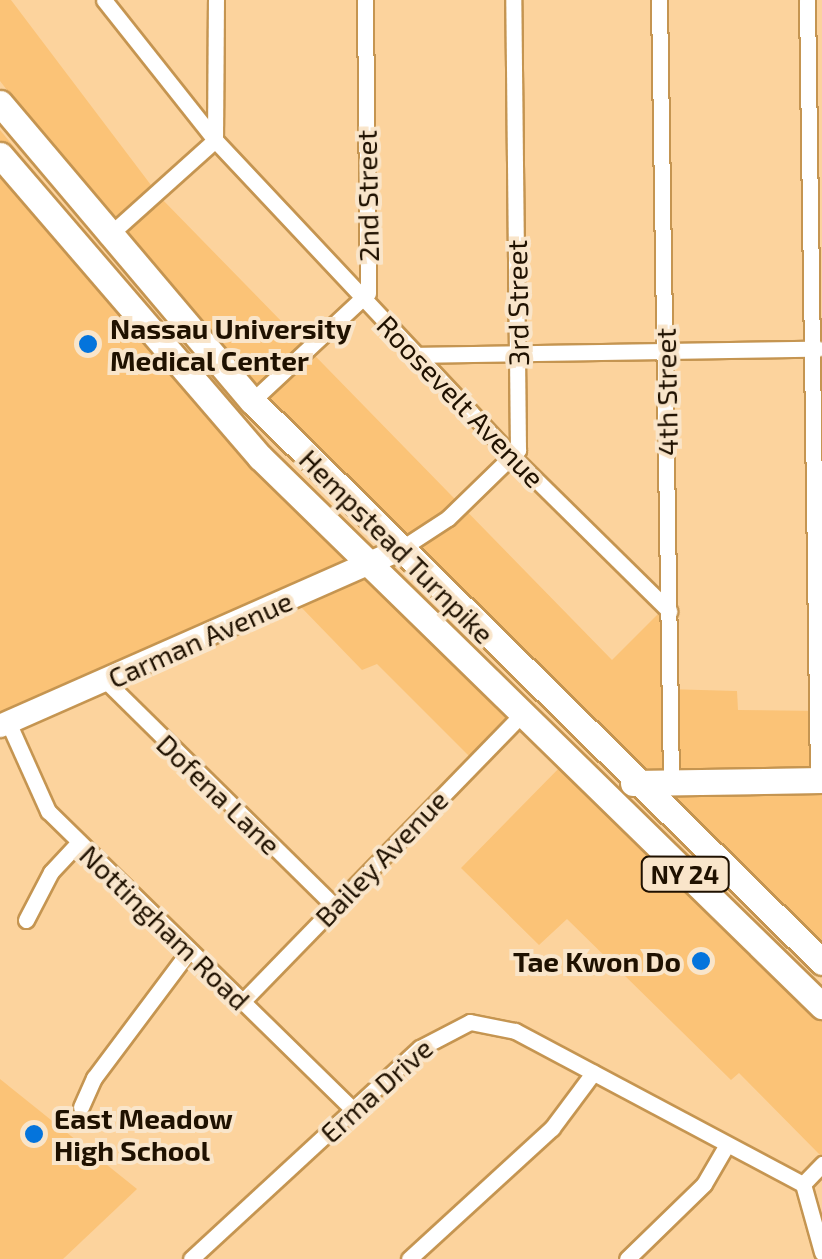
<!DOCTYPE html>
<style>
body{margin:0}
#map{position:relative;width:822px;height:1259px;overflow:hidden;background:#fcd39d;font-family:"Exo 2",sans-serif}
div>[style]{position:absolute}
.built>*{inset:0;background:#fbc377}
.roads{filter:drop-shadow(2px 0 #c59551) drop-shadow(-2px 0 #c59551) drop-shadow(0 2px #c59551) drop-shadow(0 -2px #c59551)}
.street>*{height:15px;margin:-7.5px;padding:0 7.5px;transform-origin:7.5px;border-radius:7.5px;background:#fff}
.secondary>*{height:22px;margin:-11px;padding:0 11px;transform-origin:11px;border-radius:11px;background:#fff}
.primary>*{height:25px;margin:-12.5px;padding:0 12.5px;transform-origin:12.5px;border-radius:12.5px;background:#fff}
.dots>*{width:28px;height:28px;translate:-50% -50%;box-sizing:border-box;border:5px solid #f9e5ca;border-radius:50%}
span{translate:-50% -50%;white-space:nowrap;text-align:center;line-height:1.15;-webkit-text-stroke:8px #f9e5ca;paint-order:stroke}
.shield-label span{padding:2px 8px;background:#f9e5ca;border:2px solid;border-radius:8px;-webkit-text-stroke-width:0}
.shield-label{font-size:25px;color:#1f1100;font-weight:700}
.street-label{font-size:28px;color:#1f1100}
.poi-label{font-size:28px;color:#1f1100;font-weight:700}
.left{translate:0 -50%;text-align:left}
.right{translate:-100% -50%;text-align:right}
</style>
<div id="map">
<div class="built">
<i style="clip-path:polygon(0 0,11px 0,160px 197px,612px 660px,662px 610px,665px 689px,737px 691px,738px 710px,822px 711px,822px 769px,643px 772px,266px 401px,92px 200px,0 81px)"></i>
<i style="clip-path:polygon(0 130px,352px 558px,0 721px)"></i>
<i style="clip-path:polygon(371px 575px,517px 714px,473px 760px,377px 664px,362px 670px,300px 606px)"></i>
<i style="clip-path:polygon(566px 761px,822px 1012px,822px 1157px,739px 1073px,731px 1080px,567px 919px,539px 945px,461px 868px)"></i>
<i style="clip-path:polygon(822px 780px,822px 963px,639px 783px)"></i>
<i style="clip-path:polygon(0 1079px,137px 1189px,63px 1259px,0 1259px)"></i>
</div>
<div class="roads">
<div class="street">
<i style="left:104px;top:0;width:179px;rotate:51.6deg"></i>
<i style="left:215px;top:140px;width:434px;rotate:46.8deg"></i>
<i style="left:512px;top:456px;width:221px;rotate:44.6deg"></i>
<i style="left:659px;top:0;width:783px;rotate:89.12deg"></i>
<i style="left:807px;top:0;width:780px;rotate:89.19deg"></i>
<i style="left:107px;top:237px;width:145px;rotate:-41.9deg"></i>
<i style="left:215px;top:140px;width:140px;rotate:-89.6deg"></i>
<i style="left:416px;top:355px;width:402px;rotate:-0.9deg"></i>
<i style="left:252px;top:401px;width:158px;rotate:-43deg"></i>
<i style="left:368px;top:293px;width:293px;rotate:-90.6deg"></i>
<i style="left:399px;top:550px;width:59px;rotate:-33.1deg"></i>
<i style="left:448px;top:518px;width:98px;rotate:-44.2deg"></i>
<i style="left:518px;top:450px;width:450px;rotate:-90.6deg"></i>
<i style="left:106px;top:681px;width:320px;rotate:44.6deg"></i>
<i style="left:8px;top:722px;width:98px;rotate:65.8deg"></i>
<i style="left:48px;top:811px;width:427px;rotate:44.4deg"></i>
<i style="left:26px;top:920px;width:54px;rotate:-62.5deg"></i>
<i style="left:51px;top:872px;width:41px;rotate:-47deg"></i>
<i style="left:242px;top:1002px;width:400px;rotate:-45.8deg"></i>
<i style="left:81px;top:1107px;width:32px;rotate:-66deg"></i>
<i style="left:94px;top:1078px;width:159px;rotate:-53.2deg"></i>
<i style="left:803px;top:1184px;width:71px;rotate:74.4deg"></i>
<i style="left:803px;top:1184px;width:28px;rotate:-46deg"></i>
<i style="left:191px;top:1259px;width:311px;rotate:-42.7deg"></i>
<i style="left:420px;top:1048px;width:56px;rotate:-27.5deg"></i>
<i style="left:470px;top:1022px;width:46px;rotate:11.3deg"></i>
<i style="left:515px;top:1031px;width:326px;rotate:28deg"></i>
<i style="left:409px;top:1259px;width:194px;rotate:-42.5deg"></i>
<i style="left:552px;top:1128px;width:69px;rotate:-53.3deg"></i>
<i style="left:627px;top:1259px;width:107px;rotate:-44.2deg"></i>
<i style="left:704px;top:1184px;width:44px;rotate:-59.9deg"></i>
</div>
<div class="secondary">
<i style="left:0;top:726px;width:436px;rotate:-23.8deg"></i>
</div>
<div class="primary">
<i style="left:0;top:103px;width:390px;rotate:49.8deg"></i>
<i style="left:252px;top:401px;width:800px;rotate:44.54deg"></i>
<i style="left:0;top:155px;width:399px;rotate:49.3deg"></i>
<i style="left:260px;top:457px;width:786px;rotate:44.33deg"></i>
<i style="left:633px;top:783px;width:189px;rotate:-0.9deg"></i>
</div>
</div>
<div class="dots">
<i style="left:88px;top:344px;background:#0474dc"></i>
<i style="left:701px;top:961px;background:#0474dc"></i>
<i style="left:34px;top:1134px;background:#0474dc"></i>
</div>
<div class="shield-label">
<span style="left:685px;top:874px">NY 24</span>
</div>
<div class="street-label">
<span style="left:367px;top:196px;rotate:-91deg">2nd Street</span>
<span style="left:517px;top:303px;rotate:-91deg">3rd Street</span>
<span style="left:666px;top:392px;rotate:-91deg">4th Street</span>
<span style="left:461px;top:401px;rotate:46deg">Roosevelt Avenue</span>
<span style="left:397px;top:546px;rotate:45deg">Hempstead Turnpike</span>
<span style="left:200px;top:639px;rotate:-24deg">Carman Avenue</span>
<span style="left:219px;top:794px;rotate:44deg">Dofena Lane</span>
<span style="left:381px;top:858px;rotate:-46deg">Bailey Avenue</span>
<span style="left:165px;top:927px;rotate:44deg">Nottingham Road</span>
<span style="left:376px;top:1090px;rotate:-42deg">Erma Drive</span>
</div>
<div class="poi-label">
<span class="left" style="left:110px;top:344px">Nassau University<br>Medical Center</span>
<span class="right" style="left:681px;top:961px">Tae Kwon Do</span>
<span class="left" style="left:54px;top:1134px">East Meadow<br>High School</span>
</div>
</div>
